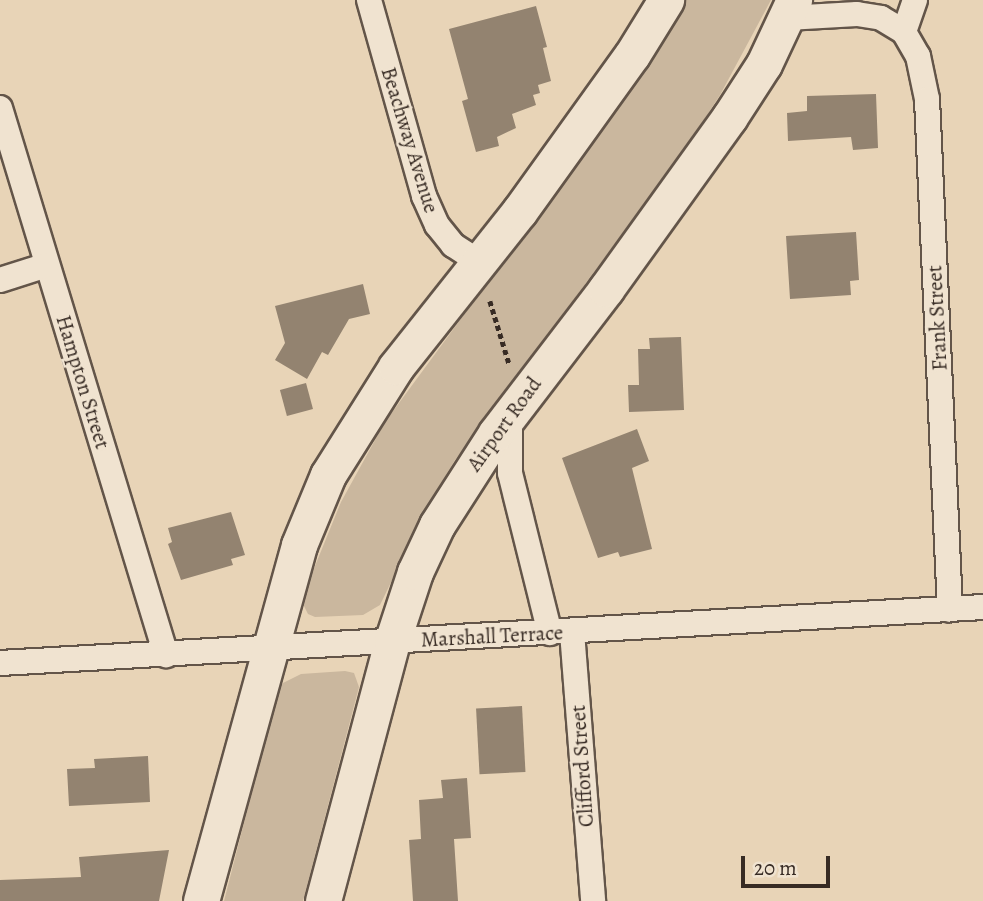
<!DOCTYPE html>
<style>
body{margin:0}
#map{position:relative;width:983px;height:901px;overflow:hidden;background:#e8d4b7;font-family:Alegreya,serif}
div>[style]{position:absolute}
.green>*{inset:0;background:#cab79e}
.building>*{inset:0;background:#938370;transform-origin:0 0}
.path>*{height:4.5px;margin-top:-2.25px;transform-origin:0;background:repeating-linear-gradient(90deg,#372b24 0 5px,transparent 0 8.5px)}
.roads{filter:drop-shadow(2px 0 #635549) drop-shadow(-2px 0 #635549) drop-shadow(0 2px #635549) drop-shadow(0 -2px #635549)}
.street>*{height:24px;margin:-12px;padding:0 12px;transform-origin:12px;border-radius:12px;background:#f0e3d0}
.secondary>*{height:35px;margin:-17.5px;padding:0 17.5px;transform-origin:17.5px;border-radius:17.5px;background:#f0e3d0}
span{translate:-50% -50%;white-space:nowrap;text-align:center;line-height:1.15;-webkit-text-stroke:5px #f0e3d0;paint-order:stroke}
.street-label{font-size:21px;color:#372b24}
.scale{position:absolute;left:741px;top:856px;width:89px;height:32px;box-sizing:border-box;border:4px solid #372b24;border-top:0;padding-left:9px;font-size:21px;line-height:24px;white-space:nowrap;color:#372b24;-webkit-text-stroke:5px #f0e3d0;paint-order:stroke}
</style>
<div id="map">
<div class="green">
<i style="clip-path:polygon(684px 0,771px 0,720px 95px,685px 149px,455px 460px,433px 496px,380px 605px,363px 615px,315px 617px,308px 614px,302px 602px,304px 593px,341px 502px,385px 422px,636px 81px)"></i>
<i style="clip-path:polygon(345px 671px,354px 673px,359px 687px,303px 901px,224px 901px,278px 690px,283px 683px,301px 674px)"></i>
</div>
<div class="building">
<i style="clip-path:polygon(536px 6px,547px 47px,543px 48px,551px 81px,538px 85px,540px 93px,533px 95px,536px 105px,512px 114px,516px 128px,497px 137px,499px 146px,476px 152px,462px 101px,468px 99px,449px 29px)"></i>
<i style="clip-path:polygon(876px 94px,878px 148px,853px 150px,851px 137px,788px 141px,787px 113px,807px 111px,807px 96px)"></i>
<i style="clip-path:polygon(856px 232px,859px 280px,850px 281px,851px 295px,790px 299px,786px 236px)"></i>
<i style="clip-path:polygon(363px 284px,370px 314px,349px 319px,328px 355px,322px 352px,307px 379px,275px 360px,285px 343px,275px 306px)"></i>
<i style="clip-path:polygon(681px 337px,684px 410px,629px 412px,628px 385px,639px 385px,638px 349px,650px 349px,649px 338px)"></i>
<i style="left:306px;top:383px;width:27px;height:27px;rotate:75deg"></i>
<i style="clip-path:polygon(637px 429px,649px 461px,632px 468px,652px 549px,620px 557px,618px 552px,598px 558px,562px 458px)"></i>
<i style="clip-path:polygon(231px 512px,245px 555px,231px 559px,233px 565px,181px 580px,168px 544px,172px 542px,168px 528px)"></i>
<i style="left:522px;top:706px;width:66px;height:46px;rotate:87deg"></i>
<i style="clip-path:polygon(148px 756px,150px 802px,69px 806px,67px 769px,95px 768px,94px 759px)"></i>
<i style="clip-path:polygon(467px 778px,471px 838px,454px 839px,458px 901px,413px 901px,409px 840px,421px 839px,419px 800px,443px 798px,441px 780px)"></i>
<i style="clip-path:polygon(169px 850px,159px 901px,0 901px,0 880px,81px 877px,79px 857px)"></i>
</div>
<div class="path">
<i style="left:490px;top:301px;width:65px;rotate:73deg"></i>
</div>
<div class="roads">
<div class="street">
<i style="left:369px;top:0;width:204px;rotate:74.3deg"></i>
<i style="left:424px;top:196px;width:32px;rotate:66deg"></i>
<i style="left:437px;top:225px;width:26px;rotate:51deg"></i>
<i style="left:453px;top:245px;width:31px;rotate:33deg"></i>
<i style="left:915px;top:0;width:34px;rotate:109deg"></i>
<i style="left:904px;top:32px;width:28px;rotate:60deg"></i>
<i style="left:918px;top:56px;width:44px;rotate:78.2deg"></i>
<i style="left:927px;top:99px;width:511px;rotate:87.42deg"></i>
<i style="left:787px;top:18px;width:70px;rotate:-3.3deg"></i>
<i style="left:857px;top:14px;width:24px;rotate:9deg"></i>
<i style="left:881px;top:18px;width:27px;rotate:31deg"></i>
<i style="left:0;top:108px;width:572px;rotate:73.12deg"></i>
<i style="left:0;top:280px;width:49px;rotate:-17.7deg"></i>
<i style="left:510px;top:415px;width:58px;rotate:90deg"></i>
<i style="left:510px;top:473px;width:165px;rotate:76deg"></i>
<i style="left:572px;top:632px;width:270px;rotate:85.5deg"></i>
<i style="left:0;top:663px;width:985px;rotate:-3.26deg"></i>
</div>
<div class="secondary">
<i style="left:201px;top:901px;width:369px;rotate:-74.6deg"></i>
<i style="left:299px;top:545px;width:76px;rotate:-67.5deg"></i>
<i style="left:328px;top:475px;width:128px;rotate:-57.8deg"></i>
<i style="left:396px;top:367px;width:198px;rotate:-51.6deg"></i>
<i style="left:519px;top:212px;width:193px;rotate:-54.3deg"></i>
<i style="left:632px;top:55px;width:65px;rotate:-58.3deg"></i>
<i style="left:323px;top:901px;width:268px;rotate:-75.1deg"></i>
<i style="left:392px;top:642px;width:74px;rotate:-71.8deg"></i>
<i style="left:415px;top:572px;width:52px;rotate:-64.9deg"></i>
<i style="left:437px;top:525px;width:109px;rotate:-57.3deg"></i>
<i style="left:496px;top:433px;width:181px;rotate:-52.6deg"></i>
<i style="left:606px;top:289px;width:211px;rotate:-54.3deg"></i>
<i style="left:729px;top:118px;width:64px;rotate:-57.1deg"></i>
<i style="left:764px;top:64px;width:71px;rotate:-64.9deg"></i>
</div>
</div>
<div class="street-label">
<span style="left:410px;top:140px;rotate:73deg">Beachway Avenue</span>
<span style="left:937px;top:318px;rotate:-93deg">Frank Street</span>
<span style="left:83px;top:382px;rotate:73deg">Hampton Street</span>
<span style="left:504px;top:424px;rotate:-54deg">Airport Road</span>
<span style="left:492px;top:636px;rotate:-3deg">Marshall Terrace</span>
<span style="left:582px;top:766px;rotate:-94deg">Clifford Street</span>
</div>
<div class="scale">20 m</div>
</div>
